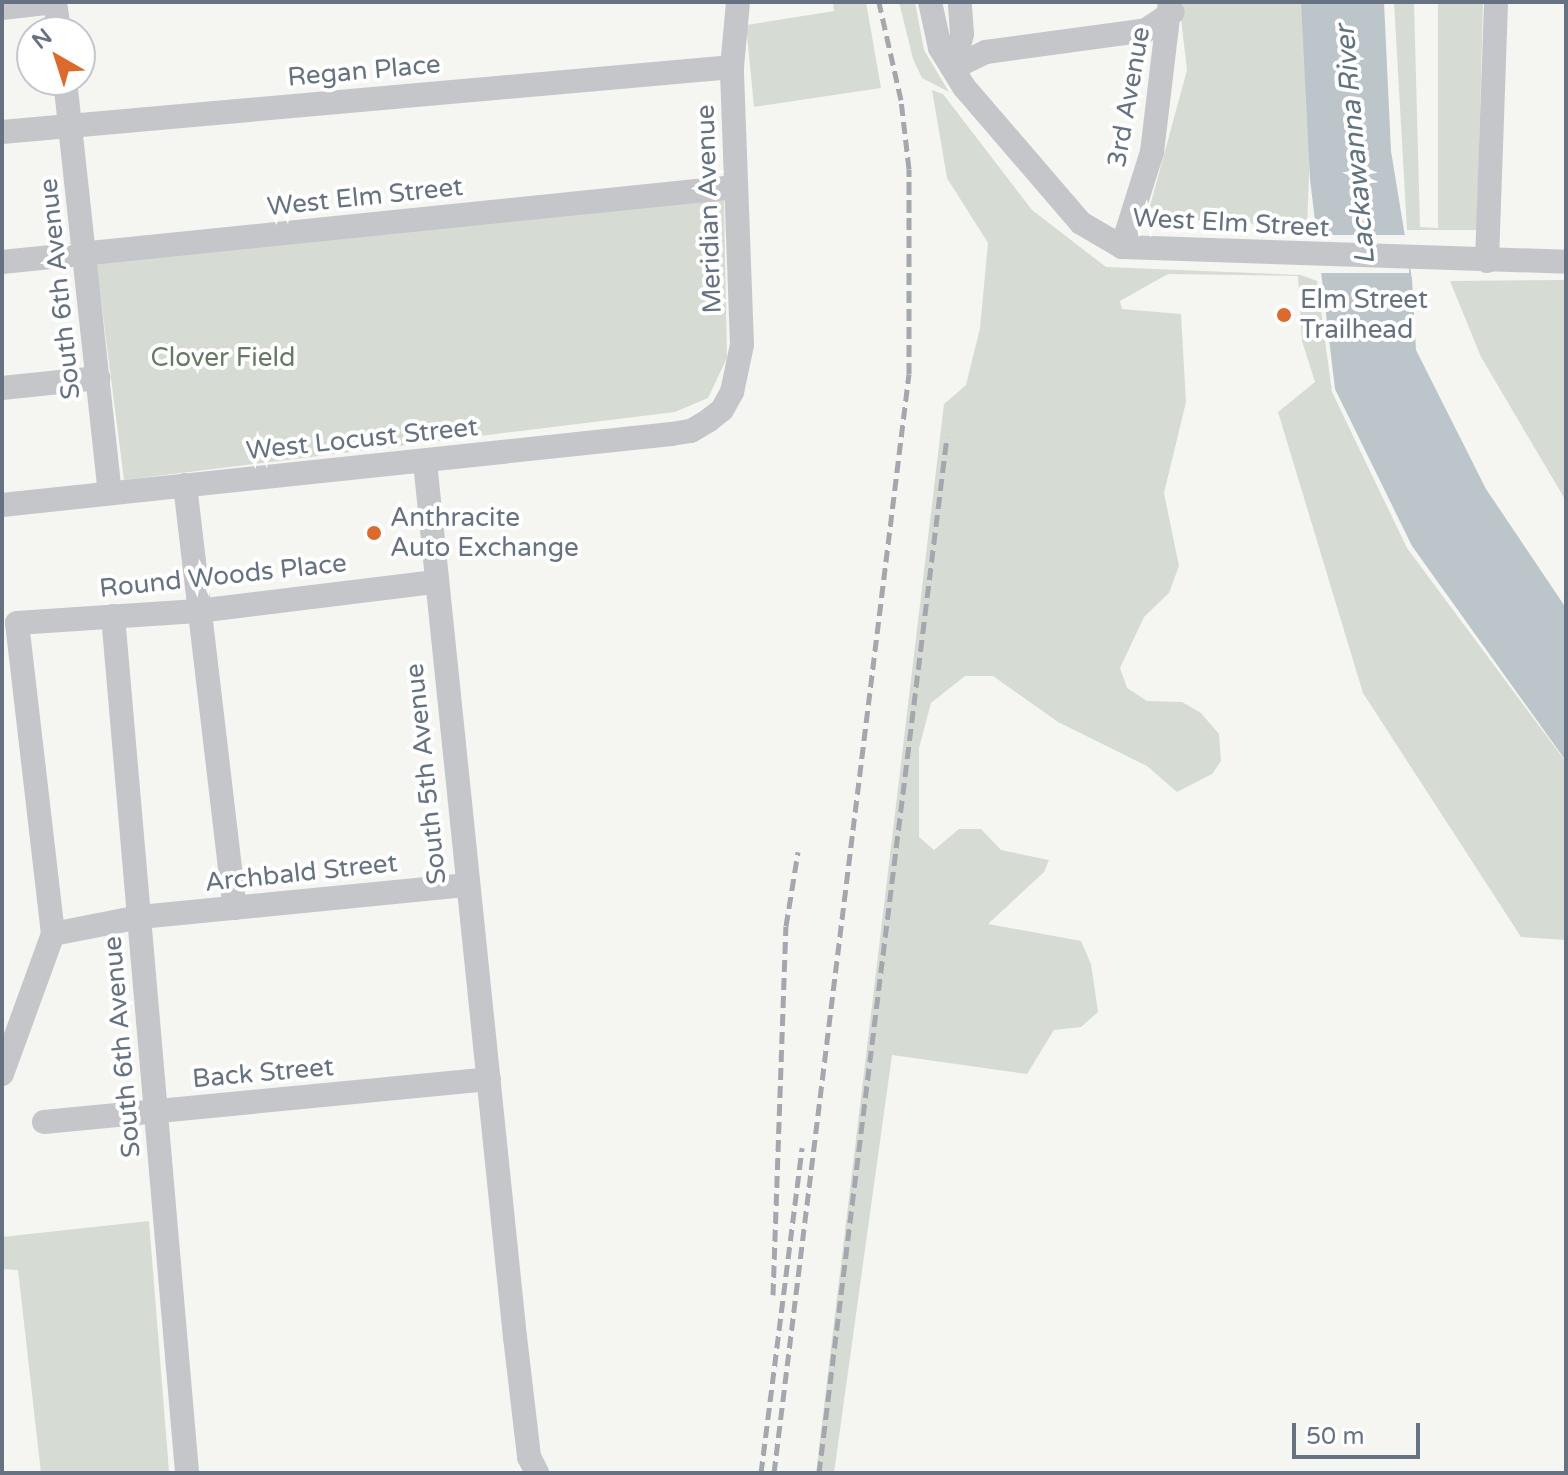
<!DOCTYPE html>
<style>
body{margin:0}
#map{position:relative;width:1568px;height:1475px;overflow:hidden;background:#f5f6f2;font-family:"Varela Round",sans-serif}
div>[style]{position:absolute}
.green>*{inset:0;background:#d6dcd3}
.water>*{inset:0;background:#bcc5ca}
.pier>*{inset:0;background:#f5f6f2;transform-origin:0 0}
.minor>*{height:24px;margin:-12px;padding:0 12px;transform-origin:12px;border-radius:12px;background:#c4c6ca}
.rail>*{height:5px;margin-top:-2.5px;transform-origin:0;background:repeating-linear-gradient(90deg,#a4a8ae 0 12px,transparent 0 18px)}
.dots>*{width:22px;height:22px;translate:-50% -50%;box-sizing:border-box;border:4px solid #fff;border-radius:50%}
span{translate:-50% -50%;white-space:nowrap;text-align:center;line-height:1.15;-webkit-text-stroke:8px #fff;paint-order:stroke}
.street-label{font-size:26px;color:#667282}
.poi-label{font-size:26px;color:#667282}
.left{translate:0 -50%;text-align:left}
.park-label{font-size:26px;color:#667964}
.water-label{font-size:28px;color:#61737f;font-style:italic}
.frame{position:absolute;inset:0;border:4px solid #667282;pointer-events:none}
.north{position:absolute;left:16px;top:16px;width:80px;height:80px;box-sizing:border-box;background:#fff;border:2px solid #c2c7cd;border-radius:50%;rotate:321deg;font-size:22px;font-weight:700;line-height:32px;text-align:center;color:#667282}
.north::after{content:'';display:block;margin:auto;width:28px;height:36px;background:#dc6a2c;clip-path:polygon(50% 0,100% 100%,50% 72%,0 100%)}
.scale{position:absolute;left:1292px;top:1423px;width:128px;height:36px;box-sizing:border-box;border:4px solid #667282;border-top:0;padding-left:10px;font-size:24px;line-height:28px;white-space:nowrap;color:#667282;-webkit-text-stroke:6px #fff;paint-order:stroke}
</style>
<div id="map">
<div class="green">
<i style="clip-path:polygon(833px 2px,866px 2px,881px 88px,754px 107px,746px 25px,834px 11px)"></i>
<i style="clip-path:polygon(899px 2px,915px 2px,924px 50px,949px 92px,922px 78px,913px 59px)"></i>
<i style="clip-path:polygon(1179px 2px,1311px 2px,1313px 77px,1307px 227px,1147px 217px,1187px 70px)"></i>
<i style="clip-path:polygon(1394px 2px,1414px 2px,1420px 227px,1438px 228px,1438px 2px,1483px 2px,1477px 230px,1407px 230px)"></i>
<i style="clip-path:polygon(932px 90px,943px 94px,1032px 210px,1106px 267px,1301px 275px,1317px 281px,1332px 392px,1407px 548px,1566px 762px,1566px 940px,1521px 937px,1363px 693px,1278px 412px,1315px 382px,1302px 341px,1298px 276px,1168px 274px,1120px 301px,1122px 309px,1181px 314px,1186px 402px,1164px 493px,1179px 566px,1169px 593px,1144px 617px,1120px 668px,1127px 688px,1147px 701px,1182px 702px,1201px 713px,1219px 734px,1221px 761px,1212px 774px,1177px 792px,1147px 766px,1058px 722px,993px 676px,965px 676px,931px 703px,919px 748px,919px 837px,934px 850px,959px 829px,981px 829px,1001px 850px,1049px 860px,1044px 872px,988px 924px,1081px 941px,1091px 964px,1098px 1012px,1081px 1027px,1054px 1030px,1027px 1074px,892px 1055px,834px 1473px,816px 1473px,944px 404px,966px 385px,980px 328px,988px 243px,947px 178px)"></i>
<i style="clip-path:polygon(724px 199px,727px 358px,708px 398px,675px 412px,124px 480px,96px 261px)"></i>
<i style="clip-path:polygon(1566px 280px,1566px 501px,1481px 357px,1450px 281px)"></i>
<i style="clip-path:polygon(149px 1221px,169px 1471px,41px 1473px,18px 1270px,2px 1269px,2px 1237px)"></i>
</div>
<div class="water">
<i style="clip-path:polygon(1301px 2px,1384px 2px,1391px 151px,1412px 279px,1416px 350px,1486px 489px,1566px 608px,1566px 761px,1412px 546px,1335px 389px,1310px 179px)"></i>
</div>
<div class="pier">
<i style="left:1312px;top:235px;width:97px;height:38px"></i>
</div>
<div class="minor">
<i style="left:55px;top:2px;width:30px;rotate:82deg"></i>
<i style="left:930px;top:2px;width:47px;rotate:77.7deg"></i>
<i style="left:940px;top:48px;width:46px;rotate:58.4deg"></i>
<i style="left:964px;top:87px;width:179px;rotate:49.3deg"></i>
<i style="left:1081px;top:223px;width:48px;rotate:30.3deg"></i>
<i style="left:1122px;top:247px;width:444px;rotate:1.9deg"></i>
<i style="left:2px;top:8px;width:53px;rotate:-6.5deg"></i>
<i style="left:953px;top:68px;width:37px;rotate:-26deg"></i>
<i style="left:986px;top:52px;width:162px;rotate:-7.8deg"></i>
<i style="left:1146px;top:30px;width:32px;rotate:-34deg"></i>
<i style="left:953px;top:68px;width:35px;rotate:-75deg"></i>
<i style="left:962px;top:34px;width:32px;rotate:-94deg"></i>
<i style="left:65px;top:80px;width:415px;rotate:83.8deg"></i>
<i style="left:2px;top:132px;width:733px;rotate:-5.09deg"></i>
<i style="left:1122px;top:247px;width:100px;rotate:-72.5deg"></i>
<i style="left:1152px;top:152px;width:151px;rotate:-83.2deg"></i>
<i style="left:1487px;top:261px;width:259px;rotate:-88deg"></i>
<i style="left:2px;top:262px;width:737px;rotate:-5.84deg"></i>
<i style="left:2px;top:388px;width:97px;rotate:-5.9deg"></i>
<i style="left:425px;top:462px;width:880px;rotate:84.13deg"></i>
<i style="left:515px;top:1337px;width:121px;rotate:83.3deg"></i>
<i style="left:529px;top:1457px;width:18px;rotate:63deg"></i>
<i style="left:185px;top:485px;width:426px;rotate:83.3deg"></i>
<i style="left:2px;top:505px;width:673px;rotate:-6.06deg"></i>
<i style="left:671px;top:434px;width:20px;rotate:-9deg"></i>
<i style="left:691px;top:431px;width:21px;rotate:-31deg"></i>
<i style="left:709px;top:420px;width:16px;rotate:-38deg"></i>
<i style="left:722px;top:410px;width:21px;rotate:-61deg"></i>
<i style="left:732px;top:392px;width:48px;rotate:-78deg"></i>
<i style="left:742px;top:345px;width:278px;rotate:-92.1deg"></i>
<i style="left:732px;top:67px;width:65px;rotate:-84.7deg"></i>
<i style="left:113px;top:616px;width:860px;rotate:85.06deg"></i>
<i style="left:53px;top:934px;width:89px;rotate:-11.1deg"></i>
<i style="left:140px;top:917px;width:329px;rotate:-5.6deg"></i>
<i style="left:2px;top:1074px;width:149px;rotate:-70deg"></i>
<i style="left:53px;top:934px;width:313px;rotate:-96.6deg"></i>
<i style="left:17px;top:623px;width:181px;rotate:-3.8deg"></i>
<i style="left:198px;top:611px;width:237px;rotate:-7deg"></i>
<i style="left:44px;top:1122px;width:447px;rotate:-5.5deg"></i>
</div>
<div class="rail">
<i style="left:773px;top:1295px;width:369px;rotate:-88deg"></i>
<i style="left:786px;top:926px;width:75px;rotate:-80.8deg"></i>
<i style="left:761px;top:1473px;width:328px;rotate:-82.8deg"></i>
<i style="left:774px;top:1473px;width:1107px;rotate:-83deg"></i>
<i style="left:909px;top:374px;width:205px;rotate:-90deg"></i>
<i style="left:909px;top:169px;width:69px;rotate:-96.6deg"></i>
<i style="left:901px;top:100px;width:100px;rotate:-102.7deg"></i>
<i style="left:819px;top:1473px;width:1044px;rotate:-82.96deg"></i>
</div>
<div class="dots">
<i style="left:1284px;top:315px;background:#dc6a2c"></i>
<i style="left:374px;top:533px;background:#dc6a2c"></i>
</div>
<div class="street-label">
<span style="left:364px;top:71px;rotate:-5deg">Regan Place</span>
<span style="left:1129px;top:97px;rotate:-80deg">3rd Avenue</span>
<span style="left:365px;top:197px;rotate:-6deg">West Elm Street</span>
<span style="left:709px;top:209px;rotate:-92deg">Meridian Avenue</span>
<span style="left:1231px;top:223px;rotate:3deg">West Elm Street</span>
<span style="left:60px;top:289px;rotate:-96deg">South 6th Avenue</span>
<span style="left:362px;top:439px;rotate:-6deg">West Locust Street</span>
<span style="left:223px;top:576px;rotate:-6deg">Round Woods Place</span>
<span style="left:426px;top:774px;rotate:-96deg">South 5th Avenue</span>
<span style="left:301px;top:873px;rotate:-6deg">Archbald Street</span>
<span style="left:122px;top:1047px;rotate:-95deg">South 6th Avenue</span>
<span style="left:263px;top:1073px;rotate:-5deg">Back Street</span>
</div>
<div class="poi-label">
<span class="left" style="left:1300px;top:315px">Elm Street<br>Trailhead</span>
<span class="left" style="left:390px;top:533px">Anthracite<br>Auto Exchange</span>
</div>
<div class="park-label">
<span style="left:223px;top:358px">Clover Field</span>
</div>
<div class="water-label">
<span style="left:1355px;top:145px;rotate:-95deg">Lackawanna River</span>
</div>
<div class="frame"></div>
<div class="north">N</div>
<div class="scale">50 m</div>
</div>
